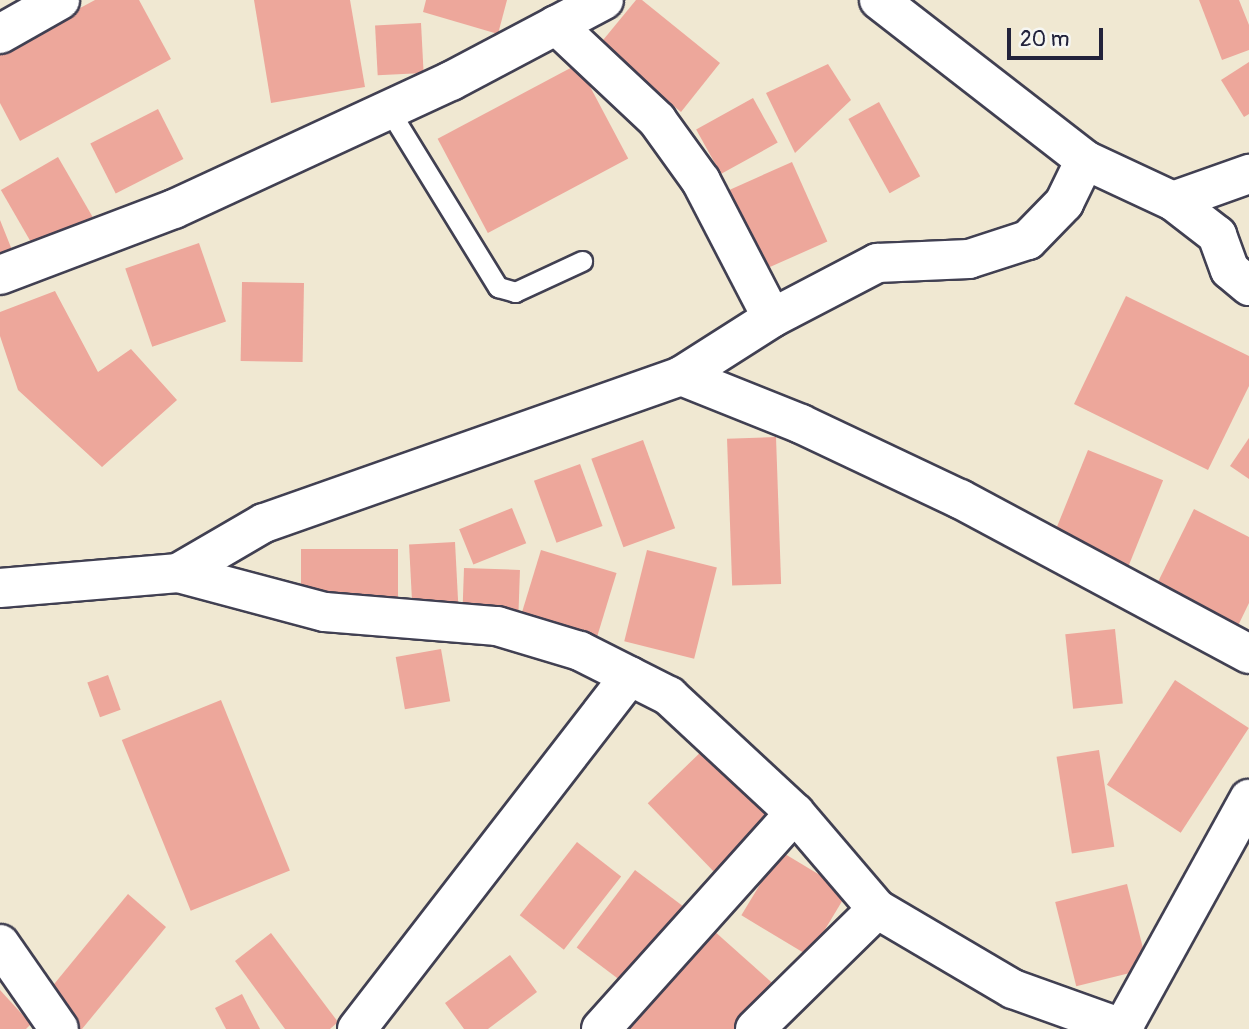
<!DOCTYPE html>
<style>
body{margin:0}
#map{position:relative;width:1249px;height:1029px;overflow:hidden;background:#f0e8d2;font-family:Pangolin,sans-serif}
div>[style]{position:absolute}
.building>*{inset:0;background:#eda79b;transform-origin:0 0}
.roads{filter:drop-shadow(2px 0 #414052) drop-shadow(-2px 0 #414052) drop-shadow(0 2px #414052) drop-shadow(0 -2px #414052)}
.service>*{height:19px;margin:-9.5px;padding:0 9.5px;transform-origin:9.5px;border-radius:9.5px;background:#fff}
.minor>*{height:38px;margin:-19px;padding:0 19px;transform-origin:19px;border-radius:19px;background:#fff}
span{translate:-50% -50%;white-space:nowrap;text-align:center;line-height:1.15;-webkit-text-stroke:5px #f6f6f2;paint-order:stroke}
.scale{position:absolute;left:1007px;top:28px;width:96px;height:32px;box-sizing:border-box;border:4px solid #22223b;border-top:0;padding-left:9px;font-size:21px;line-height:24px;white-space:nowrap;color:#22223b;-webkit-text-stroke:5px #f6f6f2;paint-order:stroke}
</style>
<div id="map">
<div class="building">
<i style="clip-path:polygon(95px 0,139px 0,171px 59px,20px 141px,0 103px,0 51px)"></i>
<i style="clip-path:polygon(254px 0,350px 0,365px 87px,271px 103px)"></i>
<i style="clip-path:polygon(426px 0,507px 0,498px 34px,423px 12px)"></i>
<i style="clip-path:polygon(636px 0,642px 0,720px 63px,681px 112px,599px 45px)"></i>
<i style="clip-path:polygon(1199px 0,1239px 0,1249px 25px,1249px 50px,1222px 60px)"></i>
<i style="left:421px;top:23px;width:50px;height:46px;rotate:87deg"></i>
<i style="clip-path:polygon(1249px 62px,1249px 114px,1244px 117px,1221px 80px)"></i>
<i style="left:578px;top:64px;width:107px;height:159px;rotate:62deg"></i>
<i style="clip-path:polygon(828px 64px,851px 100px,795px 153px,766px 93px)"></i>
<i style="left:753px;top:98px;width:51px;height:65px;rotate:61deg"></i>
<i style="left:879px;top:102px;width:85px;height:35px;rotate:61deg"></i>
<i style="left:158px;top:109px;width:56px;height:76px;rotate:63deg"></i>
<i style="left:58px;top:157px;width:69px;height:66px;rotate:60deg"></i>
<i style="left:792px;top:162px;width:87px;height:76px;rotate:66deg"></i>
<i style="clip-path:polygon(0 220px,12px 250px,0 255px)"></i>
<i style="left:199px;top:243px;width:83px;height:78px;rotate:71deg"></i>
<i style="left:242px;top:282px;width:62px;height:79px;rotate:1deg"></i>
<i style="clip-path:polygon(55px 291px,98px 372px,131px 349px,177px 400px,102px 467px,18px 390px,0 336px,0 312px)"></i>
<i style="clip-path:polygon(1126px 296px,1249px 356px,1249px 386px,1208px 470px,1074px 404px)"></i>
<i style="left:776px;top:437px;width:147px;height:49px;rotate:88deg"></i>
<i style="clip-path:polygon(1249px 438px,1249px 479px,1230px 466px)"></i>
<i style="left:643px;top:440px;width:94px;height:55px;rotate:70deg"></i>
<i style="left:1088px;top:450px;width:81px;height:99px;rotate:22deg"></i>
<i style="left:580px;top:464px;width:66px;height:49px;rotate:70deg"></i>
<i style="left:512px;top:508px;width:38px;height:57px;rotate:68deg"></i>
<i style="clip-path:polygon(1194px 509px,1249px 537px,1249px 603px,1234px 634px,1152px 594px)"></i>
<i style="left:455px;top:542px;width:68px;height:46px;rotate:87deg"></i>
<i style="left:301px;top:549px;width:97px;height:55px"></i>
<i style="left:541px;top:550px;width:79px;height:71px;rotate:17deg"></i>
<i style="left:647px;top:550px;width:72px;height:94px;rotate:14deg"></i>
<i style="left:464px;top:568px;width:56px;height:50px;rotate:2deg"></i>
<i style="left:1115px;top:629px;width:75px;height:50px;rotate:84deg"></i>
<i style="left:441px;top:649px;width:53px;height:46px;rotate:80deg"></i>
<i style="left:108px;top:675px;width:37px;height:22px;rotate:70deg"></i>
<i style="left:1175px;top:680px;width:88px;height:125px;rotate:33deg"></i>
<i style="left:221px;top:700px;width:184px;height:107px;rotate:68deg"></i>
<i style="left:706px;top:747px;width:105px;height:81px;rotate:46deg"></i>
<i style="left:1099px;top:750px;width:98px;height:43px;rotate:81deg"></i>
<i style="left:577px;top:842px;width:56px;height:93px;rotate:38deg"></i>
<i style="left:780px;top:851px;width:79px;height:75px;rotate:31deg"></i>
<i style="left:635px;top:870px;width:69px;height:97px;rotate:37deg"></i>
<i style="left:1127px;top:884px;width:87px;height:74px;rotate:76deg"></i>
<i style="clip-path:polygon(128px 894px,166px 927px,82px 1029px,53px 1029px,32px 1011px)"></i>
<i style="clip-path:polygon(713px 930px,779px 989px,744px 1029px,624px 1029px)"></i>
<i style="clip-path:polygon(271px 933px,338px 1022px,330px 1029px,285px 1029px,235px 961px)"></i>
<i style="clip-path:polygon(510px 955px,537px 992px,488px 1029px,464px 1029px,445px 1003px)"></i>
<i style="clip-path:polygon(0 990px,31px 1024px,26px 1029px,0 1029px)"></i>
<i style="clip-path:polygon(242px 994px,260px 1029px,226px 1029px,215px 1008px)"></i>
</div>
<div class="roads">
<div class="service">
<i style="left:389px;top:110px;width:208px;rotate:58.4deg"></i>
<i style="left:498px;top:287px;width:18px;rotate:16deg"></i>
<i style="left:515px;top:292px;width:74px;rotate:-24.8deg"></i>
</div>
<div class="minor">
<i style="left:879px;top:0;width:261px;rotate:37.8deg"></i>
<i style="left:1085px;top:160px;width:97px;rotate:25deg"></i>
<i style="left:1173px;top:201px;width:56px;rotate:37.7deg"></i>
<i style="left:1217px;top:235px;width:37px;rotate:70deg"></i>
<i style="left:1230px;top:270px;width:25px;rotate:40deg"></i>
<i style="left:556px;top:25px;width:139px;rotate:43.2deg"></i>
<i style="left:657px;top:120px;width:75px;rotate:54.2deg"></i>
<i style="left:701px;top:181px;width:154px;rotate:62.6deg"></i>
<i style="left:0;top:34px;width:69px;rotate:-29.5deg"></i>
<i style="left:1173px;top:201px;width:81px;rotate:-19.6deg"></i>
<i style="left:0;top:275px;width:186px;rotate:-20.8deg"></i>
<i style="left:174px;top:209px;width:305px;rotate:-24.8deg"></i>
<i style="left:451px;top:81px;width:173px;rotate:-27.9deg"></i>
<i style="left:681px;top:376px;width:129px;rotate:21.8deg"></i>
<i style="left:801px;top:424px;width:176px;rotate:25.3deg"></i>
<i style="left:960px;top:499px;width:328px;rotate:28.2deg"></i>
<i style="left:178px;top:573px;width:99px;rotate:-30.2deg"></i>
<i style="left:264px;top:523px;width:442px;rotate:-19.4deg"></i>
<i style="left:681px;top:376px;width:108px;rotate:-32.5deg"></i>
<i style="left:772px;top:318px;width:119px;rotate:-27.6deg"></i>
<i style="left:877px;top:263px;width:92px;rotate:-2.5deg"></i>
<i style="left:969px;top:259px;width:62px;rotate:-17.9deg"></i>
<i style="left:1028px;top:240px;width:52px;rotate:-45.8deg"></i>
<i style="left:1064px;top:203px;width:48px;rotate:-64deg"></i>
<i style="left:0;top:588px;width:179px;rotate:-4.8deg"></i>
<i style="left:178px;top:573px;width:152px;rotate:14.9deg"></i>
<i style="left:325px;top:612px;width:173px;rotate:4.7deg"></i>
<i style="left:497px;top:626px;width:87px;rotate:16.8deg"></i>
<i style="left:580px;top:651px;width:100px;rotate:26.8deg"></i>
<i style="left:669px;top:696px;width:172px;rotate:42.9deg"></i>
<i style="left:795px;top:813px;width:126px;rotate:49.5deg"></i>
<i style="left:877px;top:909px;width:158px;rotate:30.5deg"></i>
<i style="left:1013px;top:989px;width:119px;rotate:19.7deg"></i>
<i style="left:0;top:944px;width:103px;rotate:55.2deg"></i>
<i style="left:357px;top:1029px;width:446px;rotate:-52.3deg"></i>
<i style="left:601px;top:1029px;width:290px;rotate:-48.1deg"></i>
<i style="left:755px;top:1029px;width:171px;rotate:-44.5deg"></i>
<i style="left:1122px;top:1029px;width:263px;rotate:-61.1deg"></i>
</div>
</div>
<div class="scale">20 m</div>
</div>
